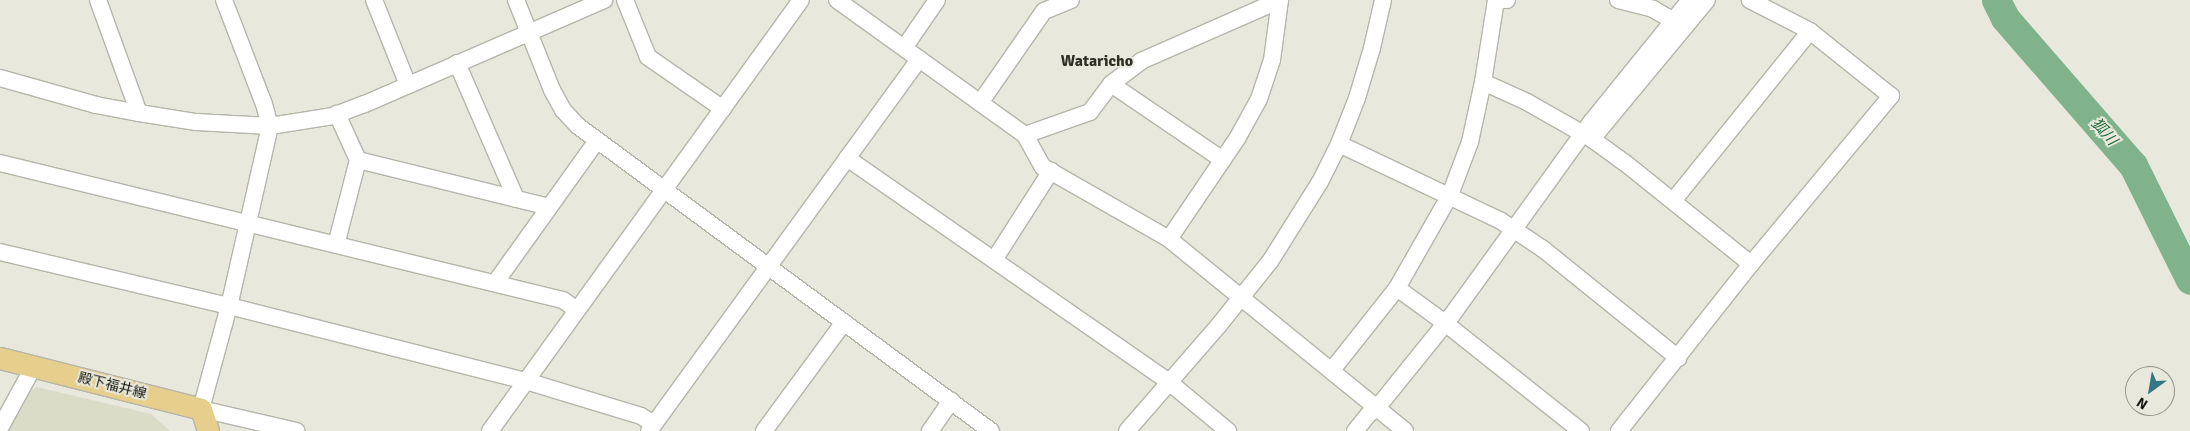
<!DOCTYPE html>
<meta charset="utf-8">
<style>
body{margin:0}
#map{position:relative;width:2190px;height:431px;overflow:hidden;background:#e8e9dc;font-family:Signika,"Noto Sans JP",sans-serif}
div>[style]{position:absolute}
.built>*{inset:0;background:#dbdcc8}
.river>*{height:29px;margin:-14.5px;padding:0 14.5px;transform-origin:14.5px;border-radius:14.5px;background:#80b38b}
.roads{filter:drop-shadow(1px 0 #b5b5aa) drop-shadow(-1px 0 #b5b5aa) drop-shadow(0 1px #b5b5aa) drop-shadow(0 -1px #b5b5aa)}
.minor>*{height:16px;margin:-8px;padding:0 8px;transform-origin:8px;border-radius:8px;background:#fff}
.major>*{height:21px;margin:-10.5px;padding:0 10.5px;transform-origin:10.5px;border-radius:10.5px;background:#e6ce8c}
span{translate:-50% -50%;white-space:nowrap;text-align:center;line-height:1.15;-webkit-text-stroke:4px #e8e9dc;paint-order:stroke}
.street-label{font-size:14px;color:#13140f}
.water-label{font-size:15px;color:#186634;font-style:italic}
.quarter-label{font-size:16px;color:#2f2f26;font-weight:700}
.north{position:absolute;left:2125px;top:366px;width:50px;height:50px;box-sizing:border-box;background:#e8e9dc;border:1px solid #93948a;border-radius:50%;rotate:212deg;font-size:14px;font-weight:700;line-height:20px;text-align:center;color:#13140f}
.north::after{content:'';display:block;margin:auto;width:18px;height:22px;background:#327786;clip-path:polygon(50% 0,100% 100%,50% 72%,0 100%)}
</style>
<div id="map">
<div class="built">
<i style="clip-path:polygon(37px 387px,151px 414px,170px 431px,7px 431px,30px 391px)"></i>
</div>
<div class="river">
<i style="left:1996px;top:0;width:20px;rotate:63deg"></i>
<i style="left:2005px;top:18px;width:195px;rotate:49deg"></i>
<i style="left:2133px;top:165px;width:128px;rotate:63.6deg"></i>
</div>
<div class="roads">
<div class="minor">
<i style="left:98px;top:0;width:120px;rotate:70.1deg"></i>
<i style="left:224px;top:0;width:111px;rotate:69deg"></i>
<i style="left:264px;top:104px;width:23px;rotate:75deg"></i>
<i style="left:270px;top:126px;width:185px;rotate:102.8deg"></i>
<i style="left:229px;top:306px;width:107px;rotate:105.2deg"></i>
<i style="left:201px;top:409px;width:98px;rotate:13deg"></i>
<i style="left:374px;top:0;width:92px;rotate:68.2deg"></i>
<i style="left:516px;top:0;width:97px;rotate:68.2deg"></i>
<i style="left:552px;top:90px;width:23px;rotate:61deg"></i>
<i style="left:563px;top:110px;width:22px;rotate:47deg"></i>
<i style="left:578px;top:126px;width:513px;rotate:36.45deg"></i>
<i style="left:625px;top:0;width:61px;rotate:68deg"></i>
<i style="left:648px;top:57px;width:91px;rotate:34.7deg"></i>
<i style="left:837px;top:0;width:231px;rotate:35.7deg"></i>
<i style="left:1025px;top:135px;width:37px;rotate:61deg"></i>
<i style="left:1043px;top:167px;width:145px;rotate:29.7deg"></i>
<i style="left:1169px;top:239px;width:304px;rotate:39.1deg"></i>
<i style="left:1618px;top:0;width:36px;rotate:14deg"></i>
<i style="left:1653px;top:9px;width:34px;rotate:30deg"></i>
<i style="left:904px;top:48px;width:58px;rotate:-55.5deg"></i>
<i style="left:457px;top:63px;width:148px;rotate:66.5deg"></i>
<i style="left:0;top:78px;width:100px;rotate:15.7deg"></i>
<i style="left:96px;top:105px;width:44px;rotate:10.5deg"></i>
<i style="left:139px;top:113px;width:58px;rotate:9deg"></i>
<i style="left:196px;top:122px;width:74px;rotate:3.1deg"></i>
<i style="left:270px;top:126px;width:64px;rotate:-9deg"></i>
<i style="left:333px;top:116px;width:34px;rotate:-21deg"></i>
<i style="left:365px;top:104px;width:261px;rotate:-23.5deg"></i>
<i style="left:1483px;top:82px;width:48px;rotate:24.4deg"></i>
<i style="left:1527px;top:102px;width:75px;rotate:29.6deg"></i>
<i style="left:1592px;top:139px;width:39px;rotate:36deg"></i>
<i style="left:1624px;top:162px;width:163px;rotate:38.8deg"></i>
<i style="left:1111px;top:84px;width:135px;rotate:34.2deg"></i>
<i style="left:980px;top:103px;width:112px;rotate:-55.2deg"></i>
<i style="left:1044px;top:11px;width:29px;rotate:-22deg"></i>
<i style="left:1025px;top:135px;width:69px;rotate:-19.5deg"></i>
<i style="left:1090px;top:112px;width:35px;rotate:-53deg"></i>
<i style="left:1111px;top:84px;width:38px;rotate:-37deg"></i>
<i style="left:1141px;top:61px;width:152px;rotate:-23.7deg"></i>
<i style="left:1592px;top:139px;width:180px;rotate:-50.4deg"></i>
<i style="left:1339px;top:144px;width:179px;rotate:25.4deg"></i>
<i style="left:1501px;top:221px;width:50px;rotate:33.7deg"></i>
<i style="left:1543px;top:249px;width:174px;rotate:38.9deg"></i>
<i style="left:847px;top:158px;width:392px;rotate:34.8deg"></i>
<i style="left:1169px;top:382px;width:77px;rotate:39.7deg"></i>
<i style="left:358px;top:160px;width:197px;rotate:13.8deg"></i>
<i style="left:0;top:163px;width:579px;rotate:13.68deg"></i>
<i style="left:563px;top:300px;width:17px;rotate:36deg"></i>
<i style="left:1673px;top:201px;width:218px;rotate:-51.1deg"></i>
<i style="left:1169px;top:239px;width:123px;rotate:-55.9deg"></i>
<i style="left:1238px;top:137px;width:43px;rotate:-61.1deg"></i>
<i style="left:1259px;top:99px;width:41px;rotate:-71.6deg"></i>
<i style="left:1272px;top:60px;width:61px;rotate:-82.4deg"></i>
<i style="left:336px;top:245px;width:88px;rotate:-75.5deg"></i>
<i style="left:358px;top:160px;width:51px;rotate:-114.5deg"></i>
<i style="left:0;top:252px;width:235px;rotate:13.3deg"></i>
<i style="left:229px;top:306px;width:306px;rotate:14.2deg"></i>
<i style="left:526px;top:381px;width:120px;rotate:16.9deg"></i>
<i style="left:641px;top:416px;width:15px;rotate:32deg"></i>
<i style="left:994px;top:260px;width:106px;rotate:-57.4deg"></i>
<i style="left:495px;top:283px;width:173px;rotate:-54.4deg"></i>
<i style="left:1397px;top:288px;width:59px;rotate:36.1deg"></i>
<i style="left:1445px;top:323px;width:174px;rotate:38.5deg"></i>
<i style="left:1332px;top:370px;width:105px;rotate:-51.6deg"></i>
<i style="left:1397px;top:288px;width:107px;rotate:-60.3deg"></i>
<i style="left:1450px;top:195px;width:57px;rotate:-69.3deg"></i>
<i style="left:1470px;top:142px;width:61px;rotate:-77.8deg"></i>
<i style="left:1483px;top:82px;width:83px;rotate:-81deg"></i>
<i style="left:1496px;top:0;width:11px"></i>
<i style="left:0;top:428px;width:71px;rotate:-61.3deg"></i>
<i style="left:490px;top:431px;width:531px;rotate:-54.19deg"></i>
<i style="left:649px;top:431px;width:460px;rotate:-54deg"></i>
<i style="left:764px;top:431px;width:135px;rotate:-53.7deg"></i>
<i style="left:930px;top:431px;width:37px;rotate:-55deg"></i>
<i style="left:1127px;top:431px;width:140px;rotate:-49deg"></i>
<i style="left:1219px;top:325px;width:83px;rotate:-51.3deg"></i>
<i style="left:1271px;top:260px;width:92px;rotate:-57.9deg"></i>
<i style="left:1320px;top:182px;width:42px;rotate:-63.4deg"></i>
<i style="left:1339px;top:144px;width:49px;rotate:-68.6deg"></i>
<i style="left:1357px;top:98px;width:52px;rotate:-73.3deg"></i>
<i style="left:1372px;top:48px;width:49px;rotate:-77.1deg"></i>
<i style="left:1355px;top:431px;width:21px;rotate:-51deg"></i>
<i style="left:1368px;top:415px;width:11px;rotate:-38deg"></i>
<i style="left:1377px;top:408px;width:119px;rotate:-51.1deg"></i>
<i style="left:1452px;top:315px;width:239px;rotate:-54.2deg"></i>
<i style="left:1592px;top:121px;width:156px;rotate:-51deg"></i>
<i style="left:1619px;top:431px;width:213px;rotate:-51.7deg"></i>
<i style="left:1751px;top:264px;width:219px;rotate:-50.2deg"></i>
<i style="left:1891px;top:96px;width:104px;rotate:-141.3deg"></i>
<i style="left:1810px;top:31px;width:68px;rotate:-152.7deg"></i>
</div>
<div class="major">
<i style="left:0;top:358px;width:207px;rotate:14.2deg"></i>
<i style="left:201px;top:409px;width:23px;rotate:72deg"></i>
</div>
</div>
<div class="street-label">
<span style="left:112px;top:386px;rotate:14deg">殿下福井線</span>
</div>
<div class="water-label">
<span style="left:2104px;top:132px;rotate:49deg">狐川</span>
</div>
<div class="quarter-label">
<span style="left:1097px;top:61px">Wataricho</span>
</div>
<div class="north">N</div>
</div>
